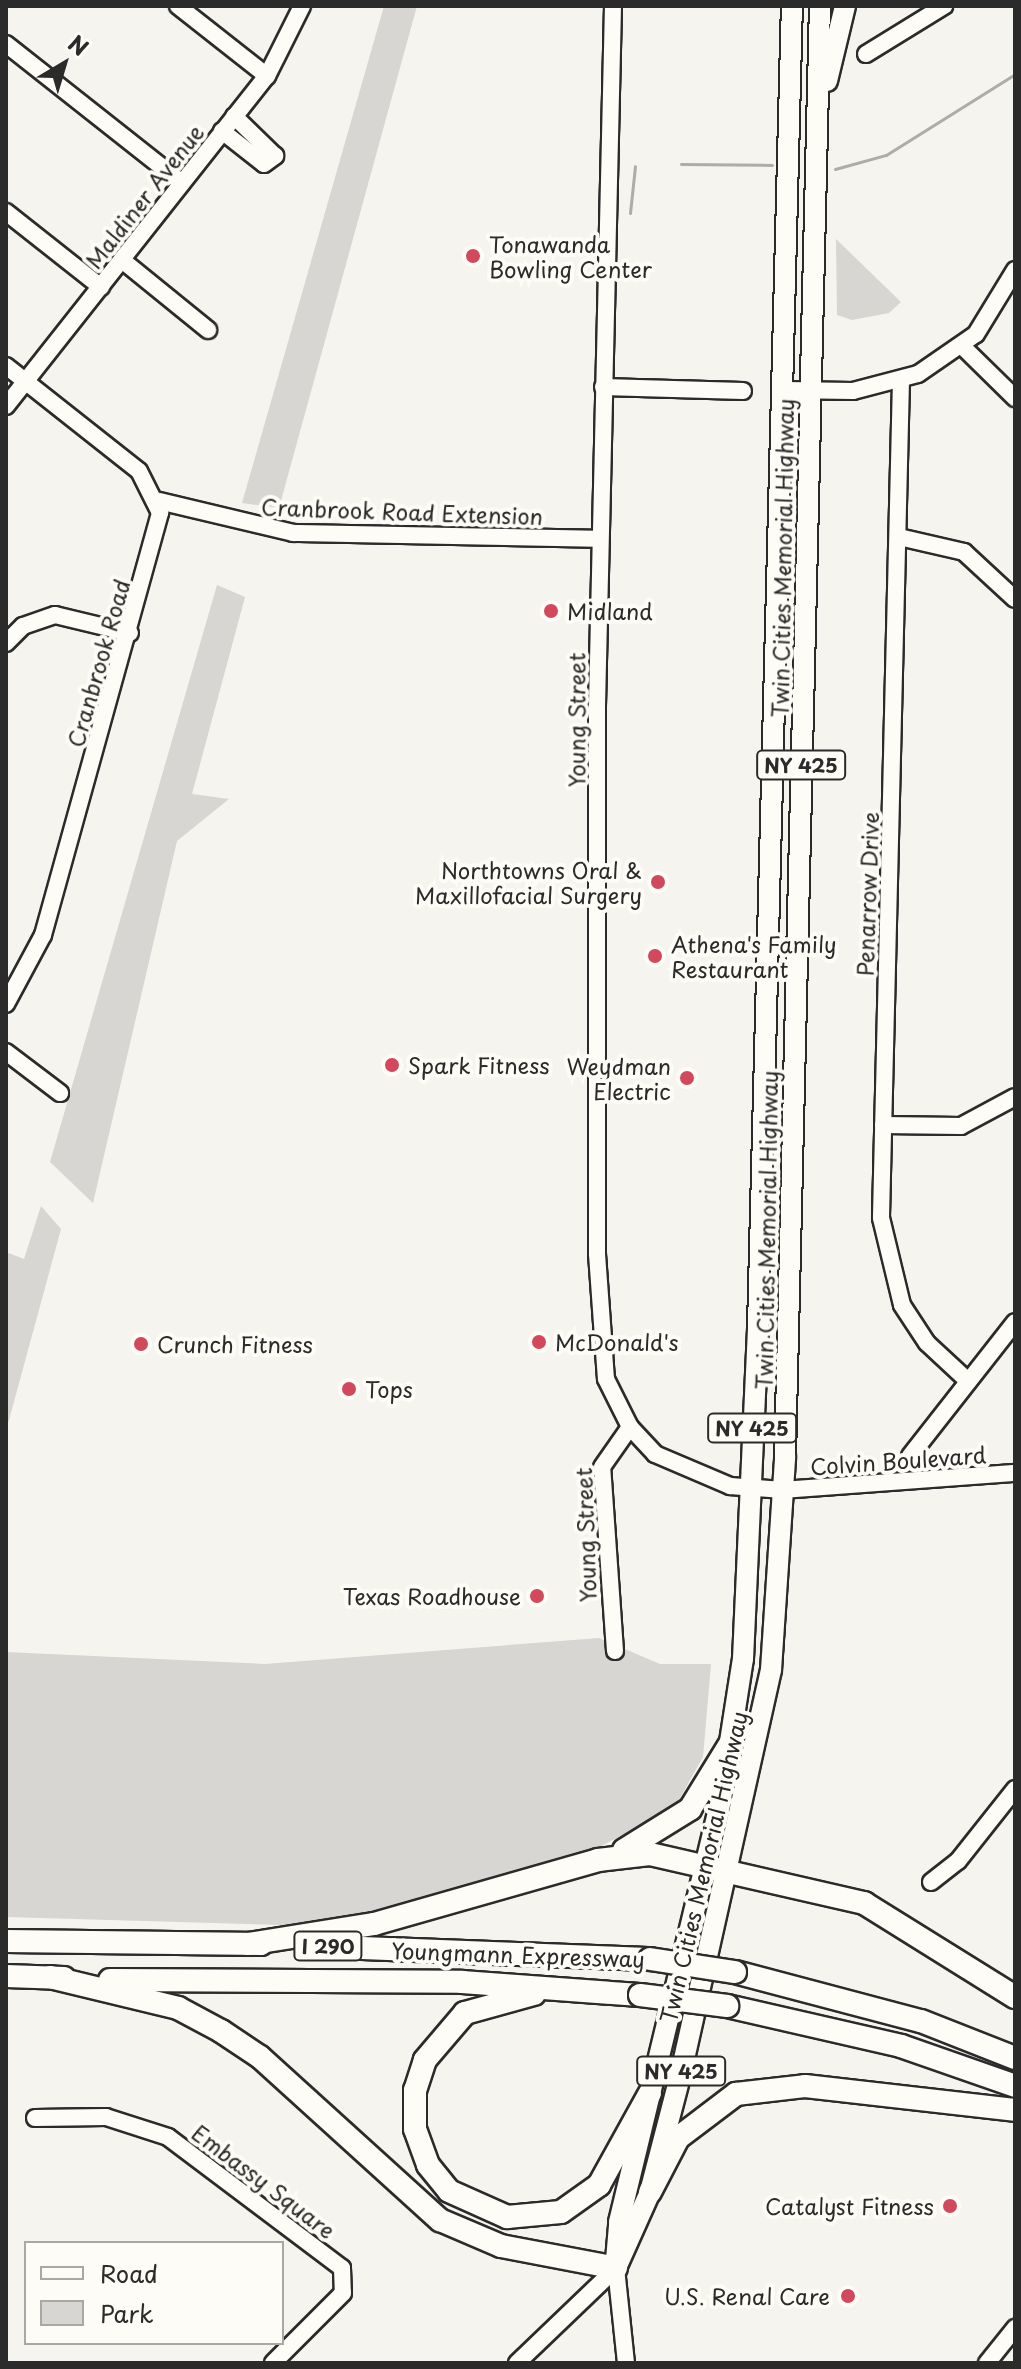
<!DOCTYPE html>
<style>
body{margin:0}
#map{position:relative;width:1021px;height:2369px;overflow:hidden;background:#f5f4ef;font-family:"Playpen Sans",sans-serif}
div>[style]{position:absolute}
.green>*{inset:0;background:#d7d6d2}
.stream>*{height:3px;margin:-1.5px;padding:0 1.5px;transform-origin:1.5px;border-radius:1.5px;background:#adaca9}
.roads{filter:drop-shadow(2px 0 #2b2b2b) drop-shadow(-2px 0 #2b2b2b) drop-shadow(0 2px #2b2b2b) drop-shadow(0 -2px #2b2b2b)}
.minor>*{height:16px;margin:-8px;padding:0 8px;transform-origin:8px;border-radius:8px;background:#fdfcf7}
.major>*{height:20px;margin:-10px;padding:0 10px;transform-origin:10px;border-radius:10px;background:#fdfcf7}
.highway>*{height:22px;margin:-11px;padding:0 11px;transform-origin:11px;border-radius:11px;background:#fdfcf7}
.bridges{filter:drop-shadow(2px 0 #2b2b2b) drop-shadow(-2px 0 #2b2b2b) drop-shadow(0 2px #2b2b2b) drop-shadow(0 -2px #2b2b2b)}
.highway-bridge>*{height:22px;margin:-11px;padding:0 11px;transform-origin:11px;border-radius:11px;background:#fdfcf7}
.dots>*{width:22px;height:22px;translate:-50% -50%;box-sizing:border-box;border:4px solid #fdfcf7;border-radius:50%}
span{translate:-50% -50%;white-space:nowrap;text-align:center;line-height:1.15;-webkit-text-stroke:8px #fdfcf7;paint-order:stroke}
.shield-label span{padding:2px 6px;background:#fdfcf7;border:2px solid;border-radius:6px;-webkit-text-stroke-width:0}
.shield-label{font-size:20px;color:#2b2b2b;font-weight:700}
.street-label{font-size:22px;color:#2b2b2b}
.poi-label{font-size:22px;color:#2b2b2b}
.left{translate:0 -50%;text-align:left}
.right{translate:-100% -50%;text-align:right}
.frame{position:absolute;inset:0;border:8px solid #2b2b2b;pointer-events:none}
.legend{position:absolute;left:24px;top:2241px;width:260px;height:104px;box-sizing:border-box;background:#fdfcf7;border:2px solid #a9a8a5;margin:0;padding:10px 14px;list-style:none;font-size:24px;color:#2b2b2b}
.legend li{display:flex;align-items:center;gap:16px;height:40px}
.legend b{width:40px;border:2px solid #a9a8a5}
.north{position:absolute;left:24px;top:24px;width:80px;height:80px;-webkit-text-stroke:6px #fdfcf7;paint-order:stroke;rotate:38deg;font-size:22px;font-weight:700;line-height:32px;text-align:center;color:#2b2b2b}
.north::after{content:'';display:block;margin:auto;width:28px;height:36px;background:#2b2b2b;clip-path:polygon(50% 0,100% 100%,50% 72%,0 100%)}
</style>
<div id="map">
<div class="green">
<i style="clip-path:polygon(384px 6px,417px 6px,279px 508px,242px 503px)"></i>
<i style="clip-path:polygon(836px 239px,901px 302px,889px 313px,852px 320px,837px 315px)"></i>
<i style="clip-path:polygon(217px 585px,245px 597px,192px 794px,229px 799px,177px 841px,93px 1203px,50px 1162px)"></i>
<i style="clip-path:polygon(41px 1206px,61px 1229px,6px 1431px,6px 1252px,24px 1259px)"></i>
<i style="clip-path:polygon(599px 1638px,660px 1664px,711px 1664px,703px 1757px,675px 1807px,592px 1851px,318px 1926px,6px 1917px,6px 1652px,265px 1664px)"></i>
</div>
<div class="stream">
<i style="left:681px;top:164px;width:91px;rotate:0.6deg"></i>
<i style="left:835px;top:169px;width:53px;rotate:-15.4deg"></i>
<i style="left:886px;top:155px;width:152px;rotate:-32.1deg"></i>
<i style="left:630px;top:213px;width:47px;rotate:-83.9deg"></i>
</div>
<div class="roads">
<div class="minor">
<i style="left:178px;top:6px;width:113px;rotate:38.2deg"></i>
<i style="left:613px;top:6px;width:701px;rotate:91.31deg"></i>
<i style="left:597px;top:707px;width:547px;rotate:90deg"></i>
<i style="left:597px;top:1254px;width:125px;rotate:85.9deg"></i>
<i style="left:606px;top:1379px;width:54px;rotate:63.4deg"></i>
<i style="left:630px;top:1427px;width:37px;rotate:47deg"></i>
<i style="left:655px;top:1454px;width:82px;rotate:23.1deg"></i>
<i style="left:730px;top:1486px;width:53px;rotate:4.3deg"></i>
<i style="left:783px;top:1490px;width:233px;rotate:-4.2deg"></i>
<i style="left:6px;top:44px;width:224px;rotate:38.3deg"></i>
<i style="left:866px;top:54px;width:92px;rotate:-31.6deg"></i>
<i style="left:222px;top:131px;width:53px;rotate:38.2deg"></i>
<i style="left:264px;top:164px;width:14px;rotate:-36deg"></i>
<i style="left:275px;top:156px;width:57px;rotate:-135.7deg"></i>
<i style="left:6px;top:212px;width:121px;rotate:38.3deg"></i>
<i style="left:122px;top:260px;width:111px;rotate:39.1deg"></i>
<i style="left:963px;top:347px;width:73px;rotate:44.4deg"></i>
<i style="left:6px;top:366px;width:169px;rotate:38.3deg"></i>
<i style="left:139px;top:471px;width:47px;rotate:63.4deg"></i>
<i style="left:160px;top:513px;width:438px;rotate:105.5deg"></i>
<i style="left:43px;top:935px;width:78px;rotate:118.2deg"></i>
<i style="left:901px;top:380px;width:838px;rotate:91.37deg"></i>
<i style="left:881px;top:1218px;width:89px;rotate:76.4deg"></i>
<i style="left:902px;top:1305px;width:45px;rotate:56.7deg"></i>
<i style="left:927px;top:1343px;width:56px;rotate:42.8deg"></i>
<i style="left:603px;top:387px;width:140px;rotate:1.6deg"></i>
<i style="left:784px;top:390px;width:69px;rotate:0.8deg"></i>
<i style="left:853px;top:391px;width:67px;rotate:-14.7deg"></i>
<i style="left:918px;top:374px;width:70px;rotate:-34.6deg"></i>
<i style="left:976px;top:334px;width:75px;rotate:-58.6deg"></i>
<i style="left:6px;top:406px;width:421px;rotate:-51.7deg"></i>
<i style="left:267px;top:76px;width:78px;rotate:-63.4deg"></i>
<i style="left:159px;top:501px;width:138px;rotate:13.4deg"></i>
<i style="left:293px;top:533px;width:307px;rotate:1.1deg"></i>
<i style="left:899px;top:537px;width:67px;rotate:13deg"></i>
<i style="left:964px;top:552px;width:69px;rotate:42.7deg"></i>
<i style="left:6px;top:643px;width:24px;rotate:-45deg"></i>
<i style="left:23px;top:626px;width:34px;rotate:-19deg"></i>
<i style="left:55px;top:615px;width:77px;rotate:13.5deg"></i>
<i style="left:6px;top:1052px;width:68px;rotate:37.2deg"></i>
<i style="left:883px;top:1125px;width:78px;rotate:0.7deg"></i>
<i style="left:961px;top:1126px;width:61px;rotate:-28.2deg"></i>
<i style="left:910px;top:1456px;width:170px;rotate:-51.9deg"></i>
<i style="left:615px;top:1651px;width:184px;rotate:-94deg"></i>
<i style="left:602px;top:1467px;width:49px;rotate:-55deg"></i>
<i style="left:931px;top:1882px;width:34px;rotate:-38deg"></i>
<i style="left:958px;top:1861px;width:92px;rotate:-51.6deg"></i>
<i style="left:35px;top:2118px;width:71px;rotate:-0.8deg"></i>
<i style="left:106px;top:2117px;width:65px;rotate:17.9deg"></i>
<i style="left:168px;top:2137px;width:218px;rotate:37deg"></i>
<i style="left:342px;top:2268px;width:25px;rotate:88deg"></i>
<i style="left:343px;top:2293px;width:99px;rotate:135deg"></i>
<i style="left:616px;top:2268px;width:96px;rotate:84deg"></i>
<i style="left:517px;top:2363px;width:137px;rotate:-43.8deg"></i>
<i style="left:987px;top:2363px;width:45px;rotate:-51.3deg"></i>
</div>
<div class="major">
<i style="left:827px;top:81px;width:77px;rotate:-76.5deg"></i>
<i style="left:616px;top:2260px;width:38px;rotate:-85deg"></i>
<i style="left:619px;top:2222px;width:435px;rotate:-76.4deg"></i>
<i style="left:721px;top:1799px;width:142px;rotate:-81.1deg"></i>
<i style="left:743px;top:1659px;width:332px;rotate:-87.4deg"></i>
<i style="left:758px;top:1327px;width:1321px;rotate:-88.53deg"></i>
<i style="left:616px;top:2268px;width:83px;rotate:-65.9deg"></i>
<i style="left:650px;top:2192px;width:119px;rotate:-75.4deg"></i>
<i style="left:680px;top:2077px;width:417px;rotate:-77.4deg"></i>
<i style="left:771px;top:1670px;width:213px;rotate:-86.2deg"></i>
<i style="left:785px;top:1457px;width:1451px;rotate:-88.62deg"></i>
</div>
<div class="highway">
<i style="left:624px;top:1850px;width:78px;rotate:-31.8deg"></i>
<i style="left:690px;top:1809px;width:76px;rotate:-58.4deg"></i>
<i style="left:6px;top:1941px;width:255px;rotate:0.7deg"></i>
<i style="left:248px;top:1944px;width:128px;rotate:-9deg"></i>
<i style="left:374px;top:1924px;width:233px;rotate:-15.9deg"></i>
<i style="left:598px;top:1860px;width:52px;rotate:-6.6deg"></i>
<i style="left:650px;top:1854px;width:220px;rotate:12.9deg"></i>
<i style="left:864px;top:1903px;width:178px;rotate:31.9deg"></i>
<i style="left:308px;top:1946px;width:342px;rotate:2.2deg"></i>
<i style="left:735px;top:1972px;width:192px;rotate:14.8deg"></i>
<i style="left:921px;top:2021px;width:101px;rotate:21.5deg"></i>
<i style="left:6px;top:1976px;width:58px;rotate:2deg"></i>
<i style="left:50px;top:1977px;width:132px;rotate:13.6deg"></i>
<i style="left:178px;top:2008px;width:49px;rotate:28.1deg"></i>
<i style="left:221px;top:2031px;width:47px;rotate:33.7deg"></i>
<i style="left:260px;top:2057px;width:243px;rotate:42.2deg"></i>
<i style="left:440px;top:2220px;width:66px;rotate:23.1deg"></i>
<i style="left:501px;top:2246px;width:117px;rotate:10.8deg"></i>
<i style="left:110px;top:1980px;width:352px;rotate:0.3deg"></i>
<i style="left:462px;top:1982px;width:178px;rotate:4.2deg"></i>
<i style="left:534px;top:1994px;width:72px;rotate:164.6deg"></i>
<i style="left:465px;top:2013px;width:62px;rotate:130.4deg"></i>
<i style="left:425px;top:2060px;width:32px;rotate:108deg"></i>
<i style="left:415px;top:2090px;width:39px;rotate:90deg"></i>
<i style="left:415px;top:2129px;width:38px;rotate:70deg"></i>
<i style="left:428px;top:2165px;width:33px;rotate:51deg"></i>
<i style="left:449px;top:2191px;width:64px;rotate:24.1deg"></i>
<i style="left:507px;top:2217px;width:54px;rotate:-5.3deg"></i>
<i style="left:561px;top:2212px;width:47px;rotate:-35.4deg"></i>
<i style="left:599px;top:2185px;width:105px;rotate:-61deg"></i>
<i style="left:727px;top:2006px;width:179px;rotate:12.9deg"></i>
<i style="left:901px;top:2046px;width:121px;rotate:19.3deg"></i>
<i style="left:650px;top:2192px;width:61px;rotate:-62.6deg"></i>
<i style="left:678px;top:2138px;width:73px;rotate:-37.2deg"></i>
<i style="left:736px;top:2094px;width:69px;rotate:-6.6deg"></i>
<i style="left:805px;top:2086px;width:211px;rotate:6.5deg"></i>
</div>
</div>
<div class="bridges">
<div class="highway-bridge">
<i style="left:650px;top:1959px;width:86px;rotate:8.7deg"></i>
<i style="left:640px;top:1995px;width:88px;rotate:7.2deg"></i>
</div>
</div>
<div class="dots">
<i style="left:473px;top:256px;background:#d1495b"></i>
<i style="left:551px;top:611px;background:#d1495b"></i>
<i style="left:658px;top:882px;background:#d1495b"></i>
<i style="left:655px;top:956px;background:#d1495b"></i>
<i style="left:392px;top:1065px;background:#d1495b"></i>
<i style="left:687px;top:1078px;background:#d1495b"></i>
<i style="left:539px;top:1342px;background:#d1495b"></i>
<i style="left:141px;top:1344px;background:#d1495b"></i>
<i style="left:349px;top:1389px;background:#d1495b"></i>
<i style="left:537px;top:1596px;background:#d1495b"></i>
<i style="left:950px;top:2206px;background:#d1495b"></i>
<i style="left:848px;top:2296px;background:#d1495b"></i>
</div>
<div class="shield-label">
<span style="left:801px;top:765px">NY 425</span>
<span style="left:752px;top:1428px">NY 425</span>
<span style="left:328px;top:1946px">I 290</span>
<span style="left:681px;top:2071px">NY 425</span>
</div>
<div class="street-label">
<span style="left:144px;top:196px;rotate:-52deg">Maldiner Avenue</span>
<span style="left:402px;top:511px;rotate:2deg">Cranbrook Road Extension</span>
<span style="left:782px;top:558px;rotate:-89deg">Twin Cities Memorial Highway</span>
<span style="left:98px;top:663px;rotate:-74deg">Cranbrook Road</span>
<span style="left:576px;top:720px;rotate:-90deg">Young Street</span>
<span style="left:867px;top:894px;rotate:-88deg">Penarrow Drive</span>
<span style="left:766px;top:1230px;rotate:-89deg">Twin Cities Memorial Highway</span>
<span style="left:898px;top:1460px;rotate:-4deg">Colvin Boulevard</span>
<span style="left:585px;top:1535px;rotate:-92deg">Young Street</span>
<span style="left:703px;top:1867px;rotate:-77deg">Twin Cities Memorial Highway</span>
<span style="left:518px;top:1954px;rotate:2deg">Youngmann Expressway</span>
<span style="left:264px;top:2181px;rotate:37deg">Embassy Square</span>
</div>
<div class="poi-label">
<span class="left" style="left:489px;top:256px">Tonawanda<br>Bowling Center</span>
<span class="left" style="left:567px;top:611px">Midland</span>
<span class="right" style="left:642px;top:882px">Northtowns Oral &amp;<br>Maxillofacial Surgery</span>
<span class="left" style="left:671px;top:956px">Athena's Family<br>Restaurant</span>
<span class="left" style="left:408px;top:1065px">Spark Fitness</span>
<span class="right" style="left:671px;top:1078px">Weydman<br>Electric</span>
<span class="left" style="left:555px;top:1342px">McDonald's</span>
<span class="left" style="left:157px;top:1344px">Crunch Fitness</span>
<span class="left" style="left:365px;top:1389px">Tops</span>
<span class="right" style="left:521px;top:1596px">Texas Roadhouse</span>
<span class="right" style="left:934px;top:2206px">Catalyst Fitness</span>
<span class="right" style="left:830px;top:2296px">U.S. Renal Care</span>
</div>
<div class="frame"></div>
<ul class="legend">
<li><b style="height:10px;background:#fdfcf7"></b>Road</li>
<li><b style="height:22px;background:#d7d6d2"></b>Park</li>
</ul>
<div class="north">N</div>
</div>
